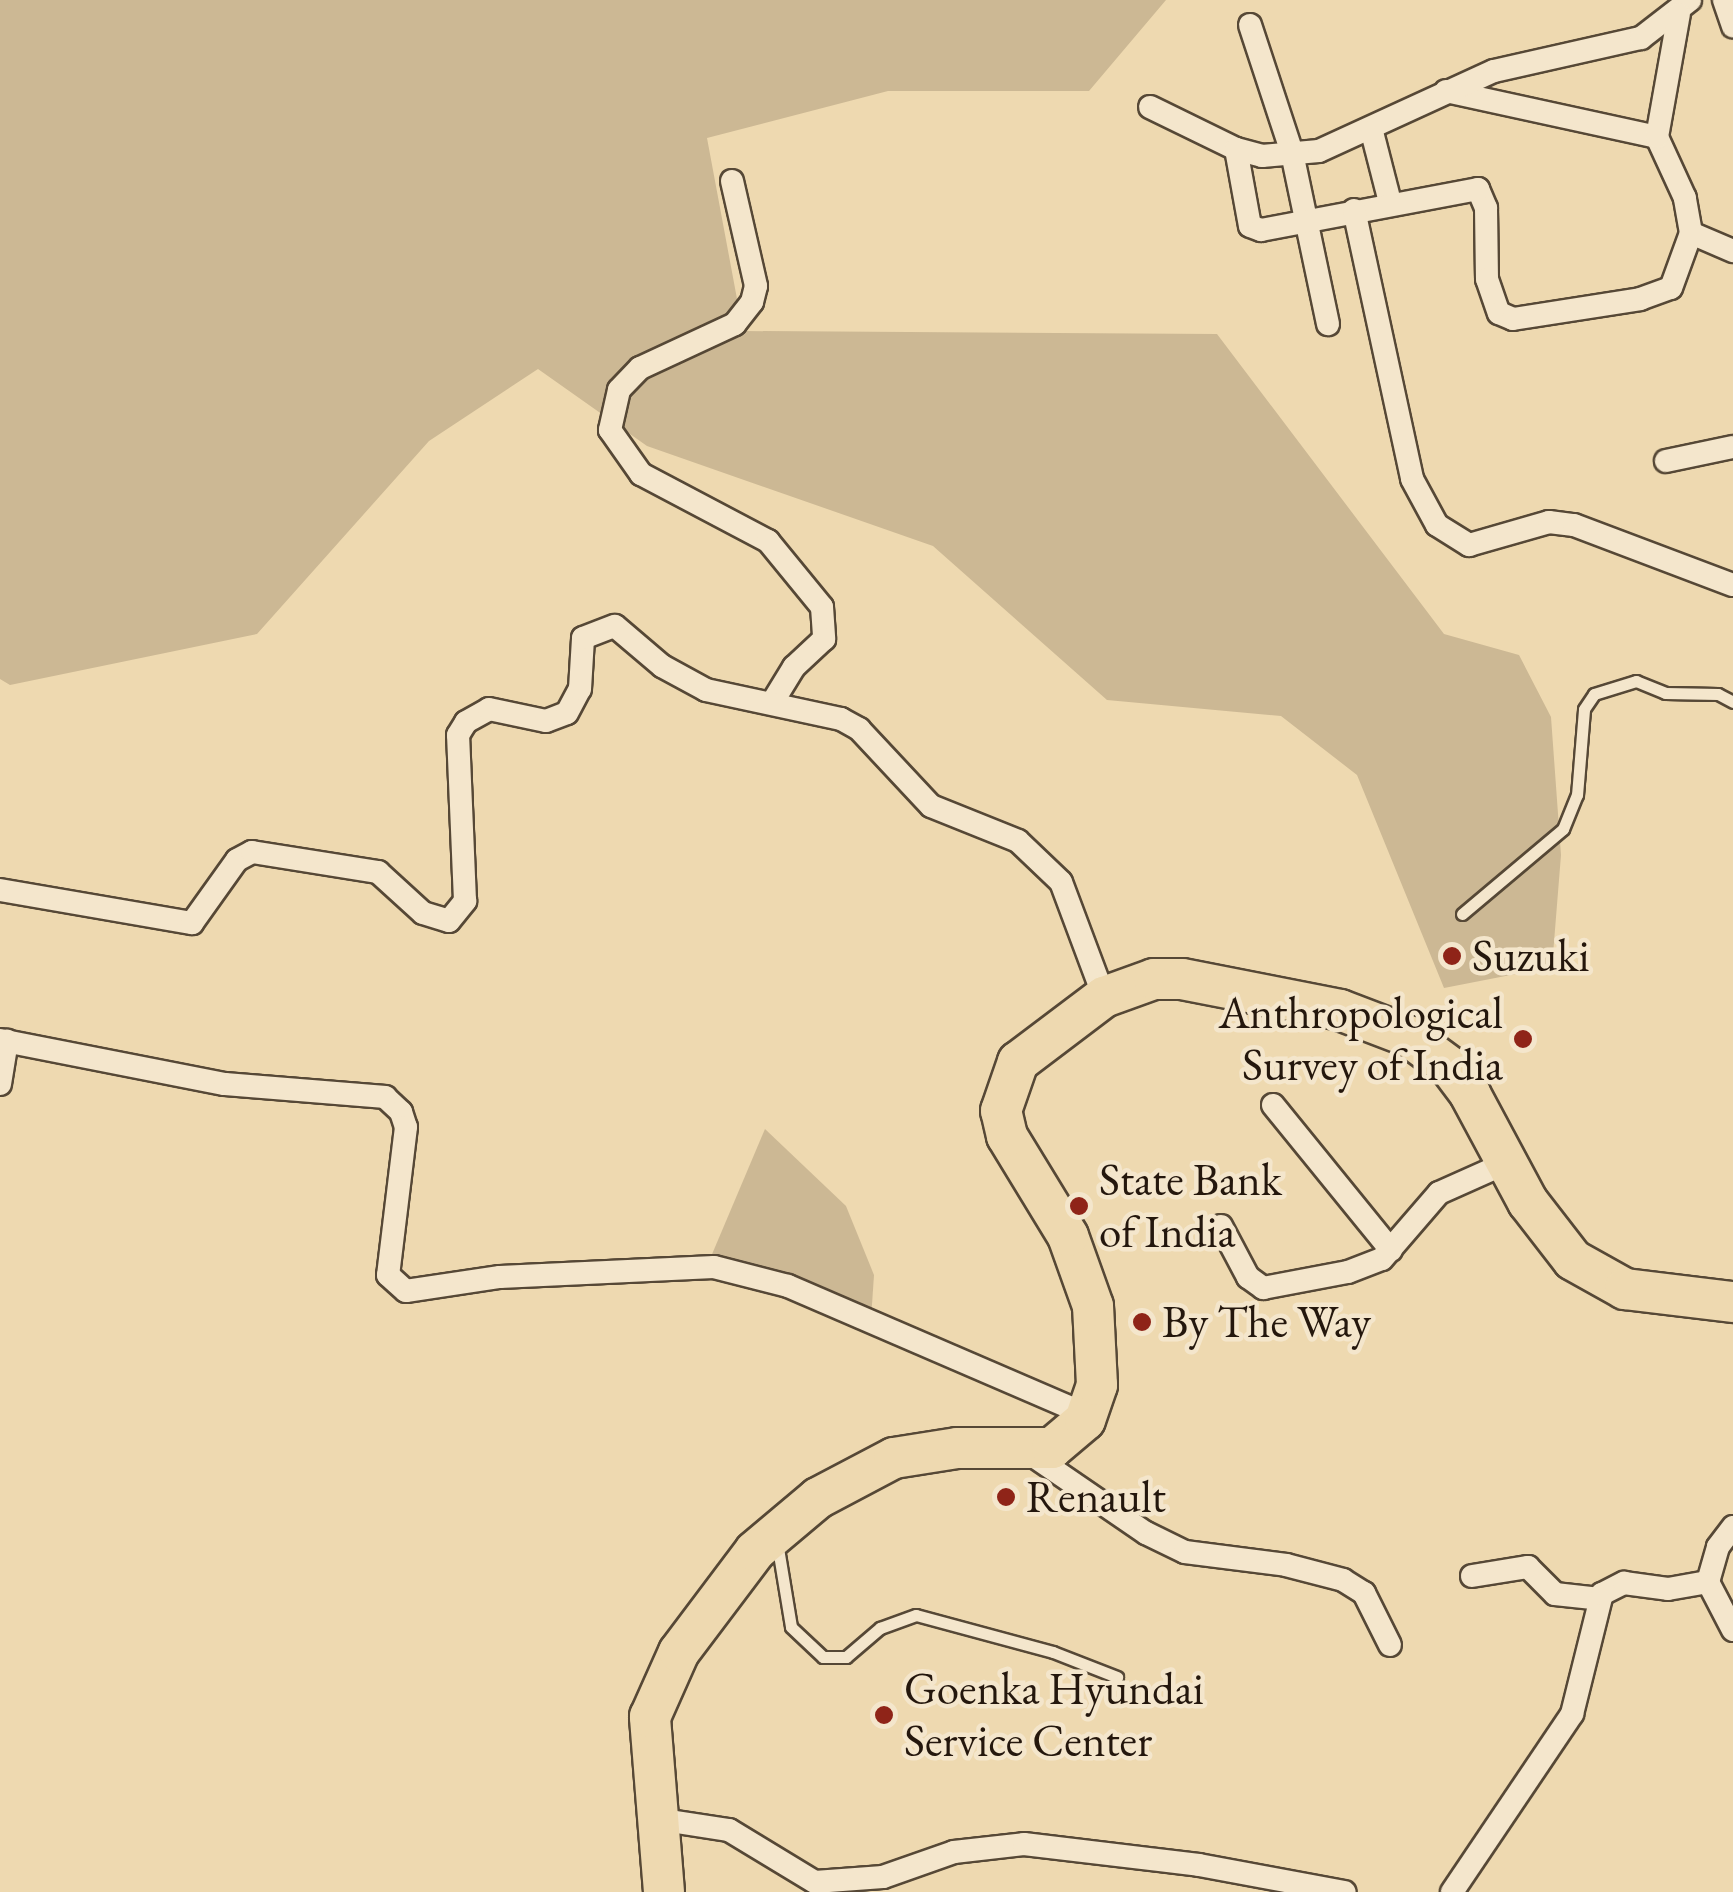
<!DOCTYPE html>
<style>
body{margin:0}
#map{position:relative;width:1733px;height:1892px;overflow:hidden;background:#eed9b0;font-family:"EB Garamond",serif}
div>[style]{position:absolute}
.green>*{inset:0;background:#ccb894}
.roads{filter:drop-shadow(2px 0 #564836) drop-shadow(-2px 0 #564836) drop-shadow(0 2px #564836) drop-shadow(0 -2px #564836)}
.lane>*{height:11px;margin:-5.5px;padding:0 5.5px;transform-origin:5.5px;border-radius:5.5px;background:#f4e6cc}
.street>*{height:22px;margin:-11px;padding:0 11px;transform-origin:11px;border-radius:11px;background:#f4e6cc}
.highway>*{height:40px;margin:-20px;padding:0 20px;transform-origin:20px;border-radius:20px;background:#eed9b0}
.dots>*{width:28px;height:28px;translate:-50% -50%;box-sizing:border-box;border:5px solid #f4e6cc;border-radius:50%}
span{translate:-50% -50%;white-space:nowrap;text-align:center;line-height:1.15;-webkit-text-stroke:9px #f4e6cc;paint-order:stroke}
.poi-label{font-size:45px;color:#24170d}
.left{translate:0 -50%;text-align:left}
.right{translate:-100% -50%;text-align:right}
</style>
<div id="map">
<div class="green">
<i style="clip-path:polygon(0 0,1166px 0,1089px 91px,888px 91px,707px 138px,743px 331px,1217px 334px,1444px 634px,1519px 655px,1551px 717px,1561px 855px,1552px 967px,1444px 988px,1357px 775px,1281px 716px,1107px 700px,933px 546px,647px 446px,538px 369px,429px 441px,257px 634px,10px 685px,0 679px)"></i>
<i style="clip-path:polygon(765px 1129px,846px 1206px,874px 1275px,871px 1319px,710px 1259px)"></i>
</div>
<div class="roads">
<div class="lane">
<i style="left:1462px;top:914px;width:132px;rotate:-40.1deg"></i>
<i style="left:1563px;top:829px;width:37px;rotate:-68deg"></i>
<i style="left:1577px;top:795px;width:86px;rotate:-85.3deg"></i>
<i style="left:1584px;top:709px;width:18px;rotate:-56deg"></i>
<i style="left:1594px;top:694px;width:44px;rotate:-17.2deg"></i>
<i style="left:1636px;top:681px;width:31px;rotate:22deg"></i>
<i style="left:1665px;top:693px;width:53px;rotate:1.1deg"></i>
<i style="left:1718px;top:694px;width:17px;rotate:28deg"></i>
<i style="left:777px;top:1542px;width:86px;rotate:80.6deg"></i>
<i style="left:791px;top:1627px;width:44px;rotate:43.2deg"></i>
<i style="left:823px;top:1657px;width:23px"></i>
<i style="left:846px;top:1657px;width:45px;rotate:-40.5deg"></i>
<i style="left:880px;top:1628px;width:38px;rotate:-20deg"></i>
<i style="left:916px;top:1615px;width:142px;rotate:15.1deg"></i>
<i style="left:1053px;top:1652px;width:69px;rotate:21.3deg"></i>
</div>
<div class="street">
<i style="left:1724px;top:0;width:28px;rotate:71deg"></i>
<i style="left:1250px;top:25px;width:135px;rotate:71.8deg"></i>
<i style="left:1292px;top:153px;width:175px;rotate:78.1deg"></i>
<i style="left:1446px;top:91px;width:216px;rotate:12.3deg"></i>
<i style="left:1150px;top:107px;width:96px;rotate:26deg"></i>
<i style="left:1236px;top:149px;width:27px;rotate:15deg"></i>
<i style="left:1262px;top:156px;width:57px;rotate:-5deg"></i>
<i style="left:1319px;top:151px;width:192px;rotate:-24.6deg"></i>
<i style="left:1494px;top:71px;width:151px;rotate:-12.7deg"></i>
<i style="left:1641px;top:38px;width:62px;rotate:-37.8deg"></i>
<i style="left:1372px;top:132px;width:72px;rotate:75.6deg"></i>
<i style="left:1236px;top:149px;width:78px;rotate:79.7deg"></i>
<i style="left:1250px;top:226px;width:12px;rotate:20deg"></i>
<i style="left:1261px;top:230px;width:221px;rotate:-10.7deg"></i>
<i style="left:1478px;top:189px;width:21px;rotate:67deg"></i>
<i style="left:1486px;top:208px;width:71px;rotate:89.2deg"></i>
<i style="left:1487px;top:279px;width:36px;rotate:71deg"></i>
<i style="left:1499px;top:313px;width:15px;rotate:23deg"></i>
<i style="left:1513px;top:319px;width:129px;rotate:-8.9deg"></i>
<i style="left:1640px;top:299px;width:33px;rotate:-20deg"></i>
<i style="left:1671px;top:288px;width:59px;rotate:-70deg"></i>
<i style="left:1691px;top:233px;width:36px;rotate:-100deg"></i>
<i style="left:1685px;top:198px;width:67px;rotate:-114.7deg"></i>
<i style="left:1657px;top:137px;width:125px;rotate:-79.9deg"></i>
<i style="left:732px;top:181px;width:108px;rotate:77.1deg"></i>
<i style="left:756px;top:286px;width:16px;rotate:104deg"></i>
<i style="left:752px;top:302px;width:28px;rotate:128deg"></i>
<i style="left:735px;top:324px;width:105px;rotate:155.1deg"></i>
<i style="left:640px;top:368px;width:30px;rotate:134deg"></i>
<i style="left:619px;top:390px;width:41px;rotate:102.7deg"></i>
<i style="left:610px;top:430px;width:54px;rotate:54.8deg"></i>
<i style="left:641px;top:474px;width:144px;rotate:27.8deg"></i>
<i style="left:768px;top:541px;width:85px;rotate:50.7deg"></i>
<i style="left:822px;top:607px;width:32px;rotate:86deg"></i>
<i style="left:824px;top:639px;width:41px;rotate:137deg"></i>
<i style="left:794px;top:667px;width:42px;rotate:121.4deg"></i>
<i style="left:1354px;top:210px;width:275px;rotate:77.8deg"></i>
<i style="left:1412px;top:479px;width:52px;rotate:61.5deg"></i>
<i style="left:1437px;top:525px;width:38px;rotate:32deg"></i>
<i style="left:1469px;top:545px;width:83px;rotate:-16deg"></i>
<i style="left:1549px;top:522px;width:25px;rotate:7deg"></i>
<i style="left:1574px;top:525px;width:170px;rotate:20.7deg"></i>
<i style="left:1691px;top:233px;width:46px;rotate:23.2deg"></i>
<i style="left:1666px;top:461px;width:68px;rotate:-11.8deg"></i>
<i style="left:0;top:890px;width:195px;rotate:9.8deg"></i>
<i style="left:192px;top:923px;width:77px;rotate:-54.5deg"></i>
<i style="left:237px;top:860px;width:17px;rotate:-28deg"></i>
<i style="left:252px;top:852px;width:128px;rotate:9deg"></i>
<i style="left:378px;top:872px;width:61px;rotate:42.3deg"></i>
<i style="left:423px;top:913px;width:27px;rotate:17deg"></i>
<i style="left:449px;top:921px;width:26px;rotate:-51deg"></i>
<i style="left:465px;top:901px;width:166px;rotate:-92.4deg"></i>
<i style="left:458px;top:735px;width:15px;rotate:-58deg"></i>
<i style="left:466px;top:722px;width:26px;rotate:-29deg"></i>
<i style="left:489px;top:709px;width:58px;rotate:11.9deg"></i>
<i style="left:546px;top:721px;width:22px;rotate:-21deg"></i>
<i style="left:567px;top:713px;width:27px;rotate:-62deg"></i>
<i style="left:580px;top:689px;width:51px;rotate:-86.6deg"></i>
<i style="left:583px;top:638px;width:34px;rotate:-21deg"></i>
<i style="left:615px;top:626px;width:62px;rotate:40.4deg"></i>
<i style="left:662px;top:666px;width:50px;rotate:28.6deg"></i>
<i style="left:706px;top:690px;width:138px;rotate:12.1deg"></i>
<i style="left:841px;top:719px;width:21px;rotate:29deg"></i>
<i style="left:859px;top:729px;width:105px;rotate:46.9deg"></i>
<i style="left:931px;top:806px;width:94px;rotate:21.9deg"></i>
<i style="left:1018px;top:841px;width:59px;rotate:43.6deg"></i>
<i style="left:1061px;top:882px;width:123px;rotate:69.5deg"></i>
<i style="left:0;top:1040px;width:229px;rotate:11.1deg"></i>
<i style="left:225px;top:1084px;width:161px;rotate:4.6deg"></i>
<i style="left:385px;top:1097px;width:22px;rotate:43deg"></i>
<i style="left:401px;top:1112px;width:16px;rotate:72deg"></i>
<i style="left:406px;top:1127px;width:149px;rotate:96.9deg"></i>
<i style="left:388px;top:1275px;width:24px;rotate:42deg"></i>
<i style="left:406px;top:1291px;width:95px;rotate:-8.5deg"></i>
<i style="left:500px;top:1277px;width:214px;rotate:-2.7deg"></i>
<i style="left:714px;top:1267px;width:76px;rotate:14.4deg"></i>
<i style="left:788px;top:1286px;width:326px;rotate:23.3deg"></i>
<i style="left:0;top:1084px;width:44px;rotate:-80.8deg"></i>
<i style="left:1273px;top:1105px;width:187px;rotate:50.9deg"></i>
<i style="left:1221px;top:1226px;width:58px;rotate:62.1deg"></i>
<i style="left:1248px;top:1277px;width:19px;rotate:36deg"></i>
<i style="left:1263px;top:1288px;width:86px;rotate:-10.7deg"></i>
<i style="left:1348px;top:1272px;width:36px;rotate:-21deg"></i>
<i style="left:1382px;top:1259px;width:87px;rotate:-49.2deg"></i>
<i style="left:1439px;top:1193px;width:73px;rotate:-24.1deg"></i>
<i style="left:1029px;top:1453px;width:142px;rotate:34.4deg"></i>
<i style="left:1146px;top:1533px;width:43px;rotate:26deg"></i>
<i style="left:1185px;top:1552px;width:102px;rotate:7.3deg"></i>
<i style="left:1286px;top:1565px;width:59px;rotate:14.7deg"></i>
<i style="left:1343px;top:1580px;width:25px;rotate:32deg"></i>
<i style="left:1364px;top:1593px;width:58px;rotate:63.4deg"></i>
<i style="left:1733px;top:1527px;width:25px;rotate:127deg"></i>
<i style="left:1718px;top:1547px;width:36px;rotate:106deg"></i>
<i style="left:1708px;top:1582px;width:54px;rotate:62.5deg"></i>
<i style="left:1472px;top:1576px;width:57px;rotate:-9.1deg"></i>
<i style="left:1528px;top:1567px;width:38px;rotate:45deg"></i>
<i style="left:1555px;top:1594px;width:45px;rotate:6.3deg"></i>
<i style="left:657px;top:1819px;width:73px;rotate:8.7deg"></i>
<i style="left:729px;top:1830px;width:100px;rotate:31.2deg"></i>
<i style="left:815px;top:1882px;width:68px;rotate:-4.2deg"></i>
<i style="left:883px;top:1877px;width:75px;rotate:-19.4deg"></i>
<i style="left:954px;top:1852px;width:70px;rotate:-6.5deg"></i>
<i style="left:1024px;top:1844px;width:176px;rotate:6.8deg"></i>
<i style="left:1199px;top:1865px;width:148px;rotate:10.5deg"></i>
<i style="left:1452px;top:1892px;width:215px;rotate:-56deg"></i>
<i style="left:1572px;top:1714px;width:124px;rotate:-76deg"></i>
<i style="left:1602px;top:1594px;width:25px;rotate:-27deg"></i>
<i style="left:1624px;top:1583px;width:44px;rotate:7.8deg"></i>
<i style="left:1668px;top:1589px;width:41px;rotate:-9.9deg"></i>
</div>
<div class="highway">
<i style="left:664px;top:1892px;width:176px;rotate:-94.6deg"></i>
<i style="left:650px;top:1717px;width:71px;rotate:-66deg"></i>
<i style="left:679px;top:1652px;width:126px;rotate:-53deg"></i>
<i style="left:755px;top:1551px;width:82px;rotate:-40.1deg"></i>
<i style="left:818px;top:1498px;width:86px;rotate:-27.8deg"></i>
<i style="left:894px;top:1458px;width:64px;rotate:-9deg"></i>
<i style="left:957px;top:1448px;width:95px"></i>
<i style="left:1052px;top:1448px;width:43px;rotate:-40.3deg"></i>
<i style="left:1085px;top:1420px;width:37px;rotate:-71deg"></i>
<i style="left:1097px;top:1385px;width:79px;rotate:-92.9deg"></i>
<i style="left:1093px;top:1306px;width:74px;rotate:-109.7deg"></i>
<i style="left:1068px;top:1236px;width:117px;rotate:-121.4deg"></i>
<i style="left:1007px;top:1136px;width:26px;rotate:-103deg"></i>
<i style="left:1001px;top:1111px;width:52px;rotate:-70.9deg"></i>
<i style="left:1018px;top:1062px;width:108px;rotate:-37.1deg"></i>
<i style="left:1104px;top:997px;width:53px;rotate:-19.8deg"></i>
<i style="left:1154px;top:979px;width:28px"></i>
<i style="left:1182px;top:979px;width:161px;rotate:11.1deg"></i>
<i style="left:1340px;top:1010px;width:73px;rotate:20.9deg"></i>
<i style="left:1408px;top:1036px;width:52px;rotate:36.4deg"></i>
<i style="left:1450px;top:1067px;width:34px;rotate:53deg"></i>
<i style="left:1470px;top:1094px;width:123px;rotate:61.8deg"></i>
<i style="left:1528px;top:1202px;width:73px;rotate:52.2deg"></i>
<i style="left:1573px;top:1260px;width:60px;rotate:29.1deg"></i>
<i style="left:1625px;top:1289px;width:109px;rotate:6.9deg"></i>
</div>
</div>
<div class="dots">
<i style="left:1452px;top:956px;background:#8f2418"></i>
<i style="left:1523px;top:1039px;background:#8f2418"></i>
<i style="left:1079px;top:1206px;background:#8f2418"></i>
<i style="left:1142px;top:1322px;background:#8f2418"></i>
<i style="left:1006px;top:1497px;background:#8f2418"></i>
<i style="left:884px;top:1715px;background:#8f2418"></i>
</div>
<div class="poi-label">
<span class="left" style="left:1472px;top:956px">Suzuki</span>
<span class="right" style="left:1503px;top:1039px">Anthropological<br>Survey of India</span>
<span class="left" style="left:1099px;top:1206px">State Bank<br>of India</span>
<span class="left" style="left:1162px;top:1322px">By The Way</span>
<span class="left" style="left:1026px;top:1497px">Renault</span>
<span class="left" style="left:904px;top:1715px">Goenka Hyundai<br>Service Center</span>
</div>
</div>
